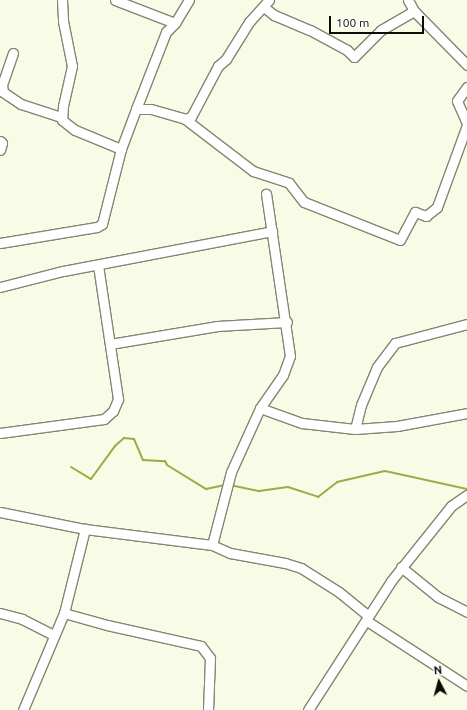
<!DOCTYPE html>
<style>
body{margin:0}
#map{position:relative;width:467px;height:710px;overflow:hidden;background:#f8fbe5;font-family:Ubuntu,sans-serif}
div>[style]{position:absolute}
.stream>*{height:2px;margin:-1px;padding:0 1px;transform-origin:1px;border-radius:1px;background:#9fa948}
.roads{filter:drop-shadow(1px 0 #838672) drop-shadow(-1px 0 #838672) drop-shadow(0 1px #838672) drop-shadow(0 -1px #838672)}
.minor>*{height:9px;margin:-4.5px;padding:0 4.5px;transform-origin:4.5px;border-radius:4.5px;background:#fff}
span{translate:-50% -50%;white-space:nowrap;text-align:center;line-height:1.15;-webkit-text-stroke:4px #fff;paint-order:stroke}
.north{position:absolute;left:419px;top:662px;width:40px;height:40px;-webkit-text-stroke:3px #fff;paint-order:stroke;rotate:354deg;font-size:11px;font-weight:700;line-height:16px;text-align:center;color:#0b0c06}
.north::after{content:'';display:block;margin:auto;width:14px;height:18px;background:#0b0c06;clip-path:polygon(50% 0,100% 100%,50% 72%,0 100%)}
.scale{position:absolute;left:329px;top:16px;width:95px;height:18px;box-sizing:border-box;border:2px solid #0b0c06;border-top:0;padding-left:5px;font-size:12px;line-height:14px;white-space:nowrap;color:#0b0c06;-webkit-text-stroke:3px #fff;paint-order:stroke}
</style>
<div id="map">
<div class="stream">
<i style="left:71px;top:467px;width:23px;rotate:31deg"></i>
<i style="left:91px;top:479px;width:41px;rotate:-54deg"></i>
<i style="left:115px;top:446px;width:12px;rotate:-42deg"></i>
<i style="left:124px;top:438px;width:10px;rotate:6deg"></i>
<i style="left:134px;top:439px;width:23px;rotate:67deg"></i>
<i style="left:143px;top:460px;width:22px;rotate:3deg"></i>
<i style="left:165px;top:461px;width:4px;rotate:63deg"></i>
<i style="left:167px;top:465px;width:46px;rotate:31.6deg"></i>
<i style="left:206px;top:489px;width:19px;rotate:-12deg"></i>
<i style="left:230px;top:485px;width:30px;rotate:12deg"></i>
<i style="left:259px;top:491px;width:29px;rotate:-8deg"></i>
<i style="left:288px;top:487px;width:32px;rotate:18deg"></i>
<i style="left:318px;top:497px;width:24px;rotate:-38deg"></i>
<i style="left:337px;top:482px;width:49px;rotate:-12.9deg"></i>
<i style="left:385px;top:471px;width:84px;rotate:12.4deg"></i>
</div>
<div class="roads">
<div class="minor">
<i style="left:62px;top:0;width:21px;rotate:87deg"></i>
<i style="left:63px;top:21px;width:46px;rotate:78.7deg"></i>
<i style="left:72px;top:66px;width:41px;rotate:102.7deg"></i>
<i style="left:63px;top:106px;width:14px;rotate:94deg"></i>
<i style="left:62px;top:120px;width:16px;rotate:38deg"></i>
<i style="left:75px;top:130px;width:50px;rotate:22.4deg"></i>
<i style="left:115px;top:0;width:64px;rotate:21deg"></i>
<i style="left:408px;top:0;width:13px;rotate:61deg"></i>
<i style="left:414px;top:11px;width:76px;rotate:45.5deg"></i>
<i style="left:264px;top:7px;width:13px;rotate:39deg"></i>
<i style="left:274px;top:15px;width:39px;rotate:23deg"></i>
<i style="left:310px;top:30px;width:42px;rotate:28.4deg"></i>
<i style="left:347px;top:50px;width:10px;rotate:45deg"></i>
<i style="left:354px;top:57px;width:38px;rotate:-45deg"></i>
<i style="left:381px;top:30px;width:38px;rotate:-30deg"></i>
<i style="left:13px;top:53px;width:34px;rotate:109deg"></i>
<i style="left:2px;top:85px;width:7px;rotate:82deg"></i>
<i style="left:3px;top:92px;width:22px;rotate:34deg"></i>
<i style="left:21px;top:104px;width:42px;rotate:18deg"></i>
<i style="left:467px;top:87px;width:17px;rotate:126deg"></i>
<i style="left:457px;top:101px;width:24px;rotate:66deg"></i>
<i style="left:136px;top:109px;width:83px;rotate:-68.7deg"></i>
<i style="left:166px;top:32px;width:13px;rotate:-45deg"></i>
<i style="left:175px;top:23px;width:27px;rotate:-59deg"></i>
<i style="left:185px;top:119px;width:86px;rotate:37.4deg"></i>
<i style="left:253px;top:171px;width:38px;rotate:18deg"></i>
<i style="left:289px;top:183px;width:24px;rotate:52deg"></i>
<i style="left:304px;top:202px;width:103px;rotate:21.6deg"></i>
<i style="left:400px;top:240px;width:32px;rotate:-62deg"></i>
<i style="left:415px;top:212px;width:12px;rotate:20deg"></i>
<i style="left:426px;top:216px;width:14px;rotate:-39deg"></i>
<i style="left:437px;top:207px;width:87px;rotate:-69.9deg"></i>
<i style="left:0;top:141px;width:3px;rotate:45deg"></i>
<i style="left:2px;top:143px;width:7px;rotate:106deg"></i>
<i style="left:0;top:243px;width:98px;rotate:-9.4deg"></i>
<i style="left:97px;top:227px;width:6px;rotate:-31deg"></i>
<i style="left:102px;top:224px;width:77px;rotate:-75.8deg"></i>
<i style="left:121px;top:149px;width:43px;rotate:-69.4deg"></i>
<i style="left:136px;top:109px;width:15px"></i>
<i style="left:151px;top:109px;width:35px;rotate:16deg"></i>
<i style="left:185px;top:119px;width:6px;rotate:-18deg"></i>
<i style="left:191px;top:117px;width:58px;rotate:-62.1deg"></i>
<i style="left:218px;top:66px;width:11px;rotate:-41deg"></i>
<i style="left:226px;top:59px;width:44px;rotate:-58.1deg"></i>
<i style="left:249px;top:22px;width:30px;rotate:-48deg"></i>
<i style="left:0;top:287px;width:65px;rotate:-14.3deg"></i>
<i style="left:63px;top:271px;width:213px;rotate:-10.8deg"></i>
<i style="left:110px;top:344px;width:109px;rotate:-9.5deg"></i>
<i style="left:217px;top:326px;width:70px;rotate:-3.3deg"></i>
<i style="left:260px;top:408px;width:45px;rotate:19.7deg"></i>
<i style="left:302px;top:423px;width:53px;rotate:6.5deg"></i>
<i style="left:355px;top:429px;width:42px;rotate:-4.1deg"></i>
<i style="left:397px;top:426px;width:71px;rotate:-10.5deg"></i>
<i style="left:355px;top:429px;width:25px;rotate:-76deg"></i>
<i style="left:361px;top:405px;width:41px;rotate:-67.2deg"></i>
<i style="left:377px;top:367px;width:30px;rotate:-53deg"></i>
<i style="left:395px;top:343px;width:74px;rotate:-14.8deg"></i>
<i style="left:0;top:433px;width:105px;rotate:-7.7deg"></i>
<i style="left:104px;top:419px;width:12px;rotate:-42deg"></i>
<i style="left:113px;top:411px;width:13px;rotate:-67deg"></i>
<i style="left:118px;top:399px;width:135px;rotate:-98.5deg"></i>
<i style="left:0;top:512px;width:87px;rotate:11.3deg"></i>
<i style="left:85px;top:529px;width:128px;rotate:7.2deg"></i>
<i style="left:212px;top:545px;width:20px;rotate:24deg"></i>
<i style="left:230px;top:553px;width:56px;rotate:10.3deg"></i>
<i style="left:285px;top:563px;width:17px;rotate:17deg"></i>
<i style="left:301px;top:568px;width:45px;rotate:32.3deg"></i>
<i style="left:339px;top:592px;width:38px;rotate:39deg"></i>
<i style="left:212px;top:545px;width:75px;rotate:-75.4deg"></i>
<i style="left:231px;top:472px;width:70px;rotate:-65.6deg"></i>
<i style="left:260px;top:408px;width:40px;rotate:-55.1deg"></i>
<i style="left:283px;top:375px;width:20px;rotate:-70deg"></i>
<i style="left:290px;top:356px;width:164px;rotate:-98.4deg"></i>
<i style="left:401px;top:567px;width:48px;rotate:39deg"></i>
<i style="left:438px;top:597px;width:33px;rotate:27deg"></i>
<i style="left:0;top:613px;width:23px;rotate:15deg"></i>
<i style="left:22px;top:619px;width:36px;rotate:27deg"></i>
<i style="left:64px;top:613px;width:45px;rotate:15.6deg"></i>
<i style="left:107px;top:625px;width:96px;rotate:12.6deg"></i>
<i style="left:201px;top:646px;width:15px;rotate:53deg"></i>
<i style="left:210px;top:658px;width:52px;rotate:92.2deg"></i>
<i style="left:367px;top:621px;width:119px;rotate:33deg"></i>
<i style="left:23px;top:710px;width:105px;rotate:-67.1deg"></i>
<i style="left:64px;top:613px;width:87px;rotate:-76deg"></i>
<i style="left:308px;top:710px;width:153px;rotate:-57.2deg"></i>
<i style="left:391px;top:581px;width:96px;rotate:-51.3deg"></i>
<i style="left:451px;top:506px;width:19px;rotate:-35deg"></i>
</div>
</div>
<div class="north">N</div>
<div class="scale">100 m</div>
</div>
